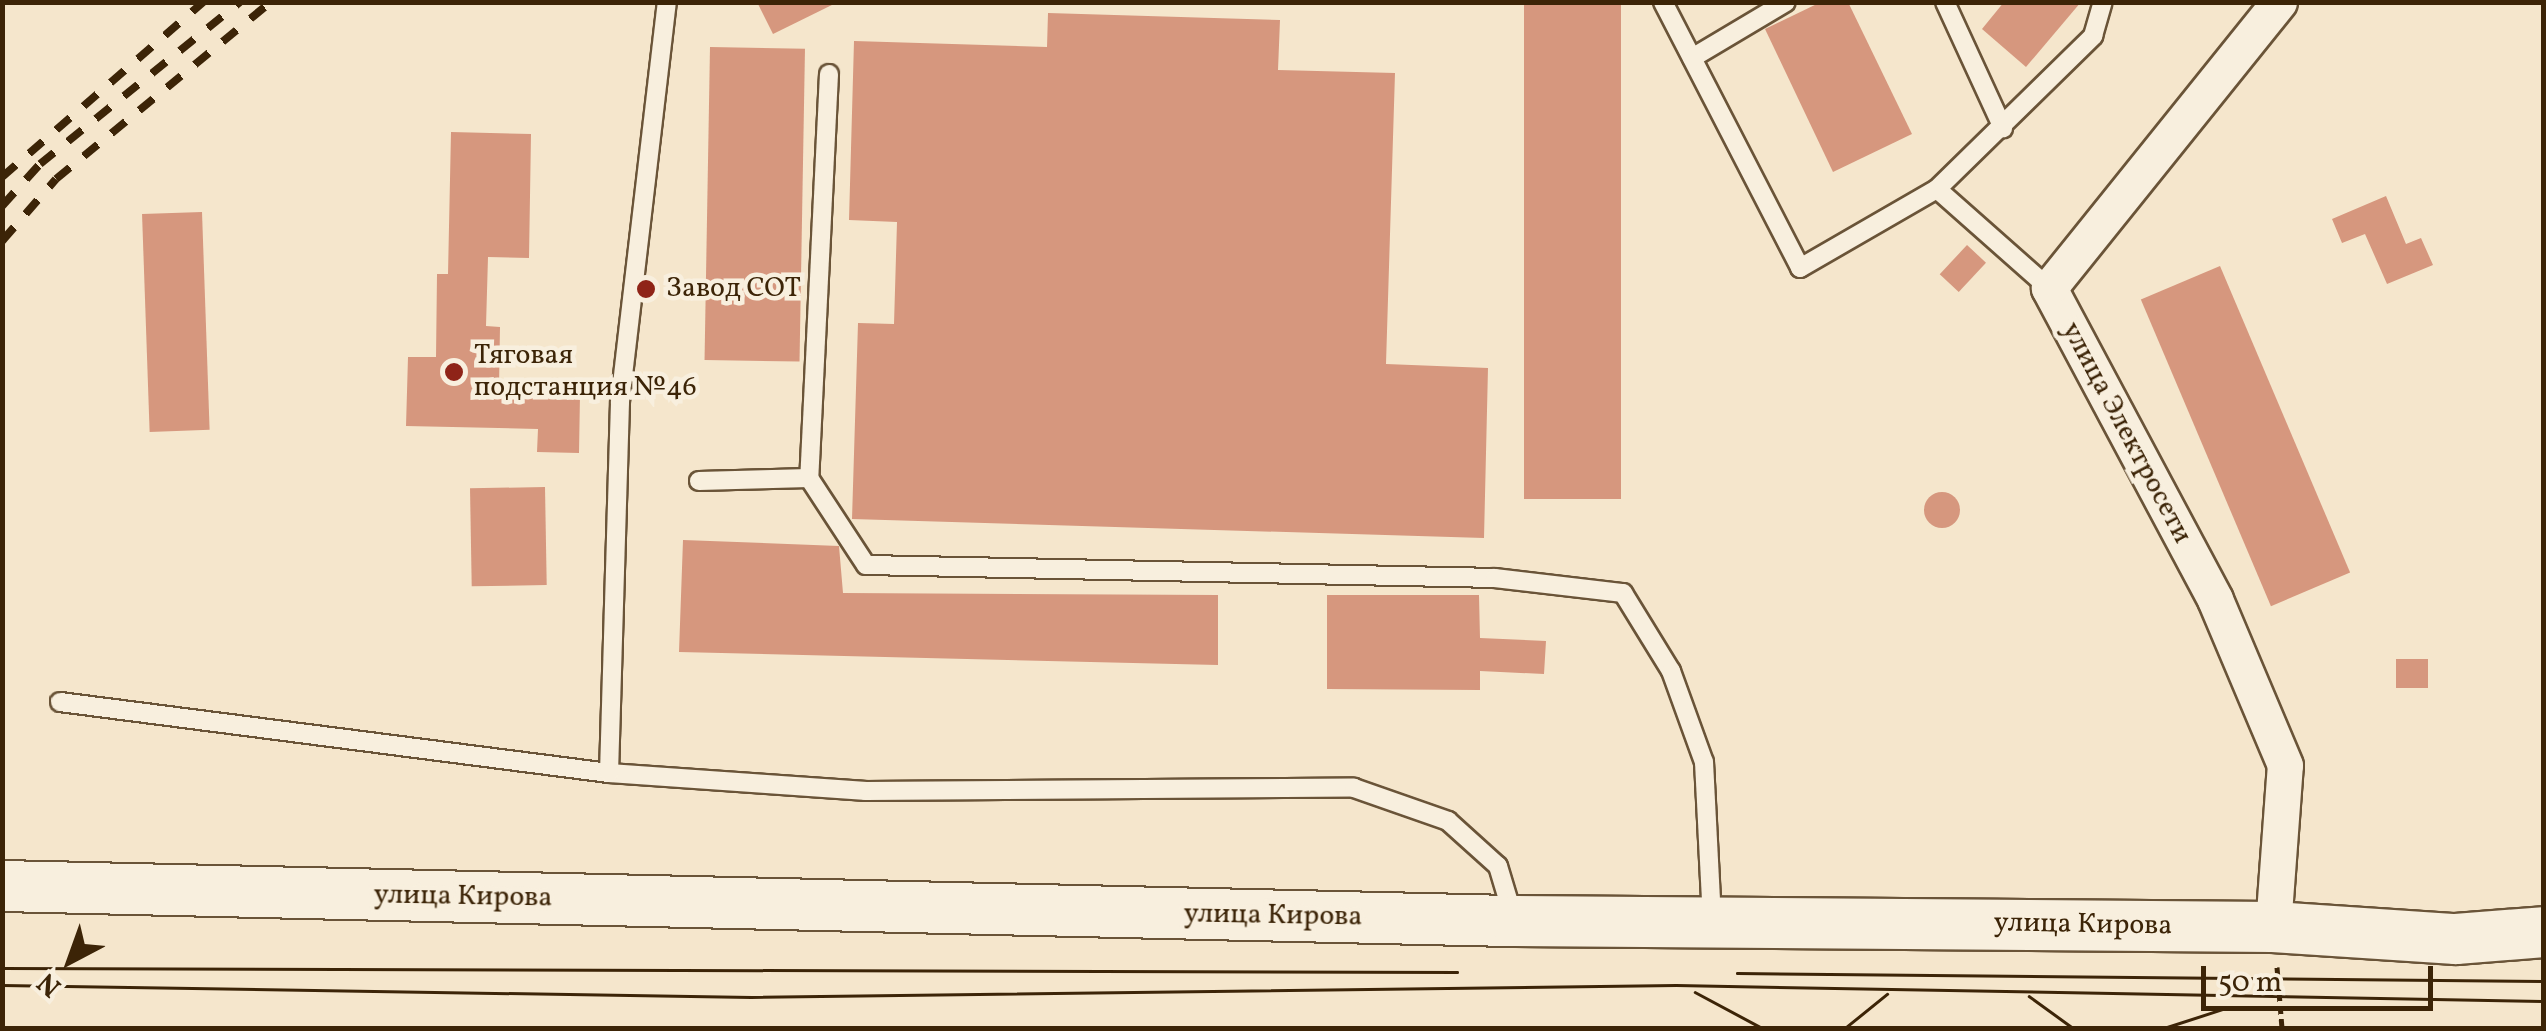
<!DOCTYPE html>
<meta charset="utf-8">
<style>
body{margin:0}
#map{position:relative;width:2546px;height:1031px;overflow:hidden;background:#f5e6cc;font-family:Vollkorn,serif}
div>[style]{position:absolute}
.building>*{inset:0;background:#d6977e;transform-origin:0 0}
.round{border-radius:50%}
.path>*{height:5px;margin-top:-2.5px;transform-origin:0;background:repeating-linear-gradient(90deg,#3c2407 0 8px,transparent 0 13px)}
.roads{filter:drop-shadow(2px 0 #6a5438) drop-shadow(-2px 0 #6a5438) drop-shadow(0 2px #6a5438) drop-shadow(0 -2px #6a5438)}
.service>*{height:18px;margin:-9px;padding:0 9px;transform-origin:9px;border-radius:9px;background:#f8efde}
.minor>*{height:35px;margin:-17.5px;padding:0 17.5px;transform-origin:17.5px;border-radius:17.5px;background:#f8efde}
.secondary>*{height:50px;margin:-25px;padding:0 25px;transform-origin:25px;border-radius:25px;background:#f8efde}
.tram>*{height:2.5px;margin:-1.25px;padding:0 1.25px;transform-origin:1.25px;border-radius:1.25px;background:#3c2407}
.rail>*{height:8px;margin-top:-4px;transform-origin:0;background:repeating-linear-gradient(90deg,#3c2407 0 18px,transparent 0 36px)}
.dots>*{width:28px;height:28px;translate:-50% -50%;box-sizing:border-box;border:5px solid #f8efde;border-radius:50%}
span{translate:-50% -50%;white-space:nowrap;text-align:center;line-height:1.15;-webkit-text-stroke:9px #f8efde;paint-order:stroke}
.poi-label{font-size:28px;color:#3c2407}
.left{translate:0 -50%;text-align:left}
.street-label{font-size:28px;color:#3c2407}
.frame{position:absolute;inset:0;border:5px solid #3c2407;pointer-events:none}
.north{position:absolute;left:20px;top:911px;width:100px;height:100px;-webkit-text-stroke:8px #f8efde;paint-order:stroke;rotate:221deg;font-size:28px;font-weight:700;line-height:40px;text-align:center;color:#3c2407}
.north::after{content:'';display:block;margin:auto;width:35px;height:45px;background:#3c2407;clip-path:polygon(50% 0,100% 100%,50% 72%,0 100%)}
.scale{position:absolute;left:2201px;top:966px;width:232px;height:45px;box-sizing:border-box;border:5px solid #3c2407;border-top:0;padding-left:12px;font-size:30px;line-height:35px;white-space:nowrap;color:#3c2407;-webkit-text-stroke:8px #f8efde;paint-order:stroke}
</style>
<div id="map">
<div class="building">
<i style="clip-path:polygon(757px 2px,838px 2px,773px 34px)"></i>
<i style="left:1524px;top:2px;width:97px;height:497px"></i>
<i style="clip-path:polygon(1821px 2px,1848px 2px,1912px 134px,1833px 172px,1765px 29px)"></i>
<i style="clip-path:polygon(2004px 2px,2081px 2px,2026px 67px,1982px 29px)"></i>
<i style="clip-path:polygon(1048px 13px,1280px 20px,1278px 70px,1395px 73px,1386px 364px,1488px 368px,1484px 538px,852px 519px,858px 323px,894px 324px,897px 222px,849px 220px,854px 41px,1047px 47px)"></i>
<i style="left:710px;top:47px;width:95px;height:313px;rotate:1deg"></i>
<i style="clip-path:polygon(451px 132px,531px 134px,529px 258px,488px 257px,486px 326px,500px 327px,499px 387px,580px 395px,579px 453px,537px 452px,538px 429px,406px 426px,408px 357px,436px 357px,437px 274px,448px 274px)"></i>
<i style="clip-path:polygon(2386px 196px,2406px 244px,2421px 238px,2433px 265px,2387px 284px,2365px 234px,2342px 243px,2332px 219px)"></i>
<i style="left:202px;top:212px;width:218px;height:60px;rotate:88deg"></i>
<i style="left:1967px;top:245px;width:26px;height:40px;rotate:43deg"></i>
<i style="left:2220px;top:266px;width:333px;height:86px;rotate:67deg"></i>
<i style="left:545px;top:487px;width:98px;height:75px;rotate:89deg"></i>
<i class="round" style="left:1924px;top:492px;width:36px;height:36px"></i>
<i style="clip-path:polygon(683px 540px,839px 546px,843px 593px,1218px 595px,1218px 665px,679px 652px)"></i>
<i style="clip-path:polygon(1327px 595px,1479px 595px,1480px 638px,1546px 641px,1544px 674px,1480px 671px,1480px 690px,1327px 689px)"></i>
<i style="left:2396px;top:659px;width:32px;height:29px"></i>
</div>
<div class="path">
<i style="left:2277px;top:967px;width:61px;rotate:85.3deg"></i>
</div>
<div class="roads">
<div class="service">
<i style="left:1663px;top:2px;width:299px;rotate:62.7deg"></i>
<i style="left:1800px;top:268px;width:158px;rotate:-30deg"></i>
<i style="left:1937px;top:189px;width:149px;rotate:41.5deg"></i>
<i style="left:1945px;top:2px;width:139px;rotate:65.3deg"></i>
<i style="left:1692px;top:58px;width:109px;rotate:-30.8deg"></i>
<i style="left:829px;top:74px;width:404px;rotate:92.8deg"></i>
<i style="left:809px;top:478px;width:104px;rotate:56.8deg"></i>
<i style="left:866px;top:565px;width:629px;rotate:1.18deg"></i>
<i style="left:1495px;top:578px;width:129px;rotate:6.7deg"></i>
<i style="left:1623px;top:593px;width:92px;rotate:58.4deg"></i>
<i style="left:1671px;top:671px;width:97px;rotate:70.1deg"></i>
<i style="left:1704px;top:762px;width:157px;rotate:87.1deg"></i>
<i style="left:1937px;top:189px;width:219px;rotate:-44.4deg"></i>
<i style="left:2093px;top:36px;width:35px;rotate:-74deg"></i>
<i style="left:699px;top:481px;width:110px;rotate:-1.6deg"></i>
<i style="left:60px;top:702px;width:554px;rotate:7.37deg"></i>
<i style="left:609px;top:773px;width:258px;rotate:4deg"></i>
<i style="left:866px;top:791px;width:488px;rotate:-0.4deg"></i>
<i style="left:1354px;top:788px;width:100px;rotate:19.3deg"></i>
<i style="left:1448px;top:821px;width:67px;rotate:42deg"></i>
<i style="left:1498px;top:866px;width:52px;rotate:73.3deg"></i>
<i style="left:609px;top:773px;width:372px;rotate:-88.3deg"></i>
<i style="left:620px;top:401px;width:402px;rotate:-83.3deg"></i>
</div>
<div class="minor">
<i style="left:2273px;top:927px;width:162px;rotate:-85.8deg"></i>
<i style="left:2285px;top:765px;width:180px;rotate:-112.9deg"></i>
<i style="left:2215px;top:599px;width:353px;rotate:-118.1deg"></i>
<i style="left:2049px;top:288px;width:367px;rotate:-51.2deg"></i>
</div>
<div class="secondary">
<i style="left:2px;top:886px;width:1513px;rotate:1.33deg"></i>
<i style="left:1515px;top:921px;width:758px;rotate:0.45deg"></i>
<i style="left:2273px;top:927px;width:183px;rotate:3.8deg"></i>
<i style="left:2456px;top:939px;width:88px;rotate:-4.5deg"></i>
</div>
</div>
<div class="tram">
<i style="left:2px;top:968px;width:1455px;rotate:0.16deg"></i>
<i style="left:1737px;top:973px;width:807px;rotate:0.57deg"></i>
<i style="left:2px;top:985px;width:749px;rotate:0.92deg"></i>
<i style="left:751px;top:997px;width:925px;rotate:-0.74deg"></i>
<i style="left:1676px;top:985px;width:868px;rotate:1.06deg"></i>
<i style="left:1695px;top:992px;width:76px;rotate:28.2deg"></i>
<i style="left:2029px;top:996px;width:54px;rotate:36deg"></i>
<i style="left:1845px;top:1028px;width:54px;rotate:-39deg"></i>
<i style="left:2164px;top:1028px;width:68px;rotate:-17.9deg"></i>
</div>
<div class="rail">
<i style="left:2px;top:177px;width:267px;rotate:-41deg"></i>
<i style="left:2px;top:206px;width:57px;rotate:-47.9deg"></i>
<i style="left:40px;top:164px;width:257px;rotate:-39deg"></i>
<i style="left:2px;top:241px;width:82px;rotate:-48.9deg"></i>
<i style="left:56px;top:179px;width:278px;rotate:-39.5deg"></i>
</div>
<div class="dots">
<i style="left:646px;top:289px;background:#8f2418"></i>
<i style="left:454px;top:372px;background:#8f2418"></i>
</div>
<div class="poi-label">
<span class="left" style="left:666px;top:289px">Завод СОТ</span>
<span class="left" style="left:474px;top:372px">Тяговая<br>подстанция №46</span>
</div>
<div class="street-label">
<span style="left:2126px;top:433px;rotate:62deg">улица Электросети</span>
<span style="left:463px;top:897px;rotate:1deg">улица Кирова</span>
<span style="left:1273px;top:916px;rotate:1deg">улица Кирова</span>
<span style="left:2083px;top:925px;rotate:1deg">улица Кирова</span>
</div>
<div class="frame"></div>
<div class="north">N</div>
<div class="scale">50 m</div>
</div>
